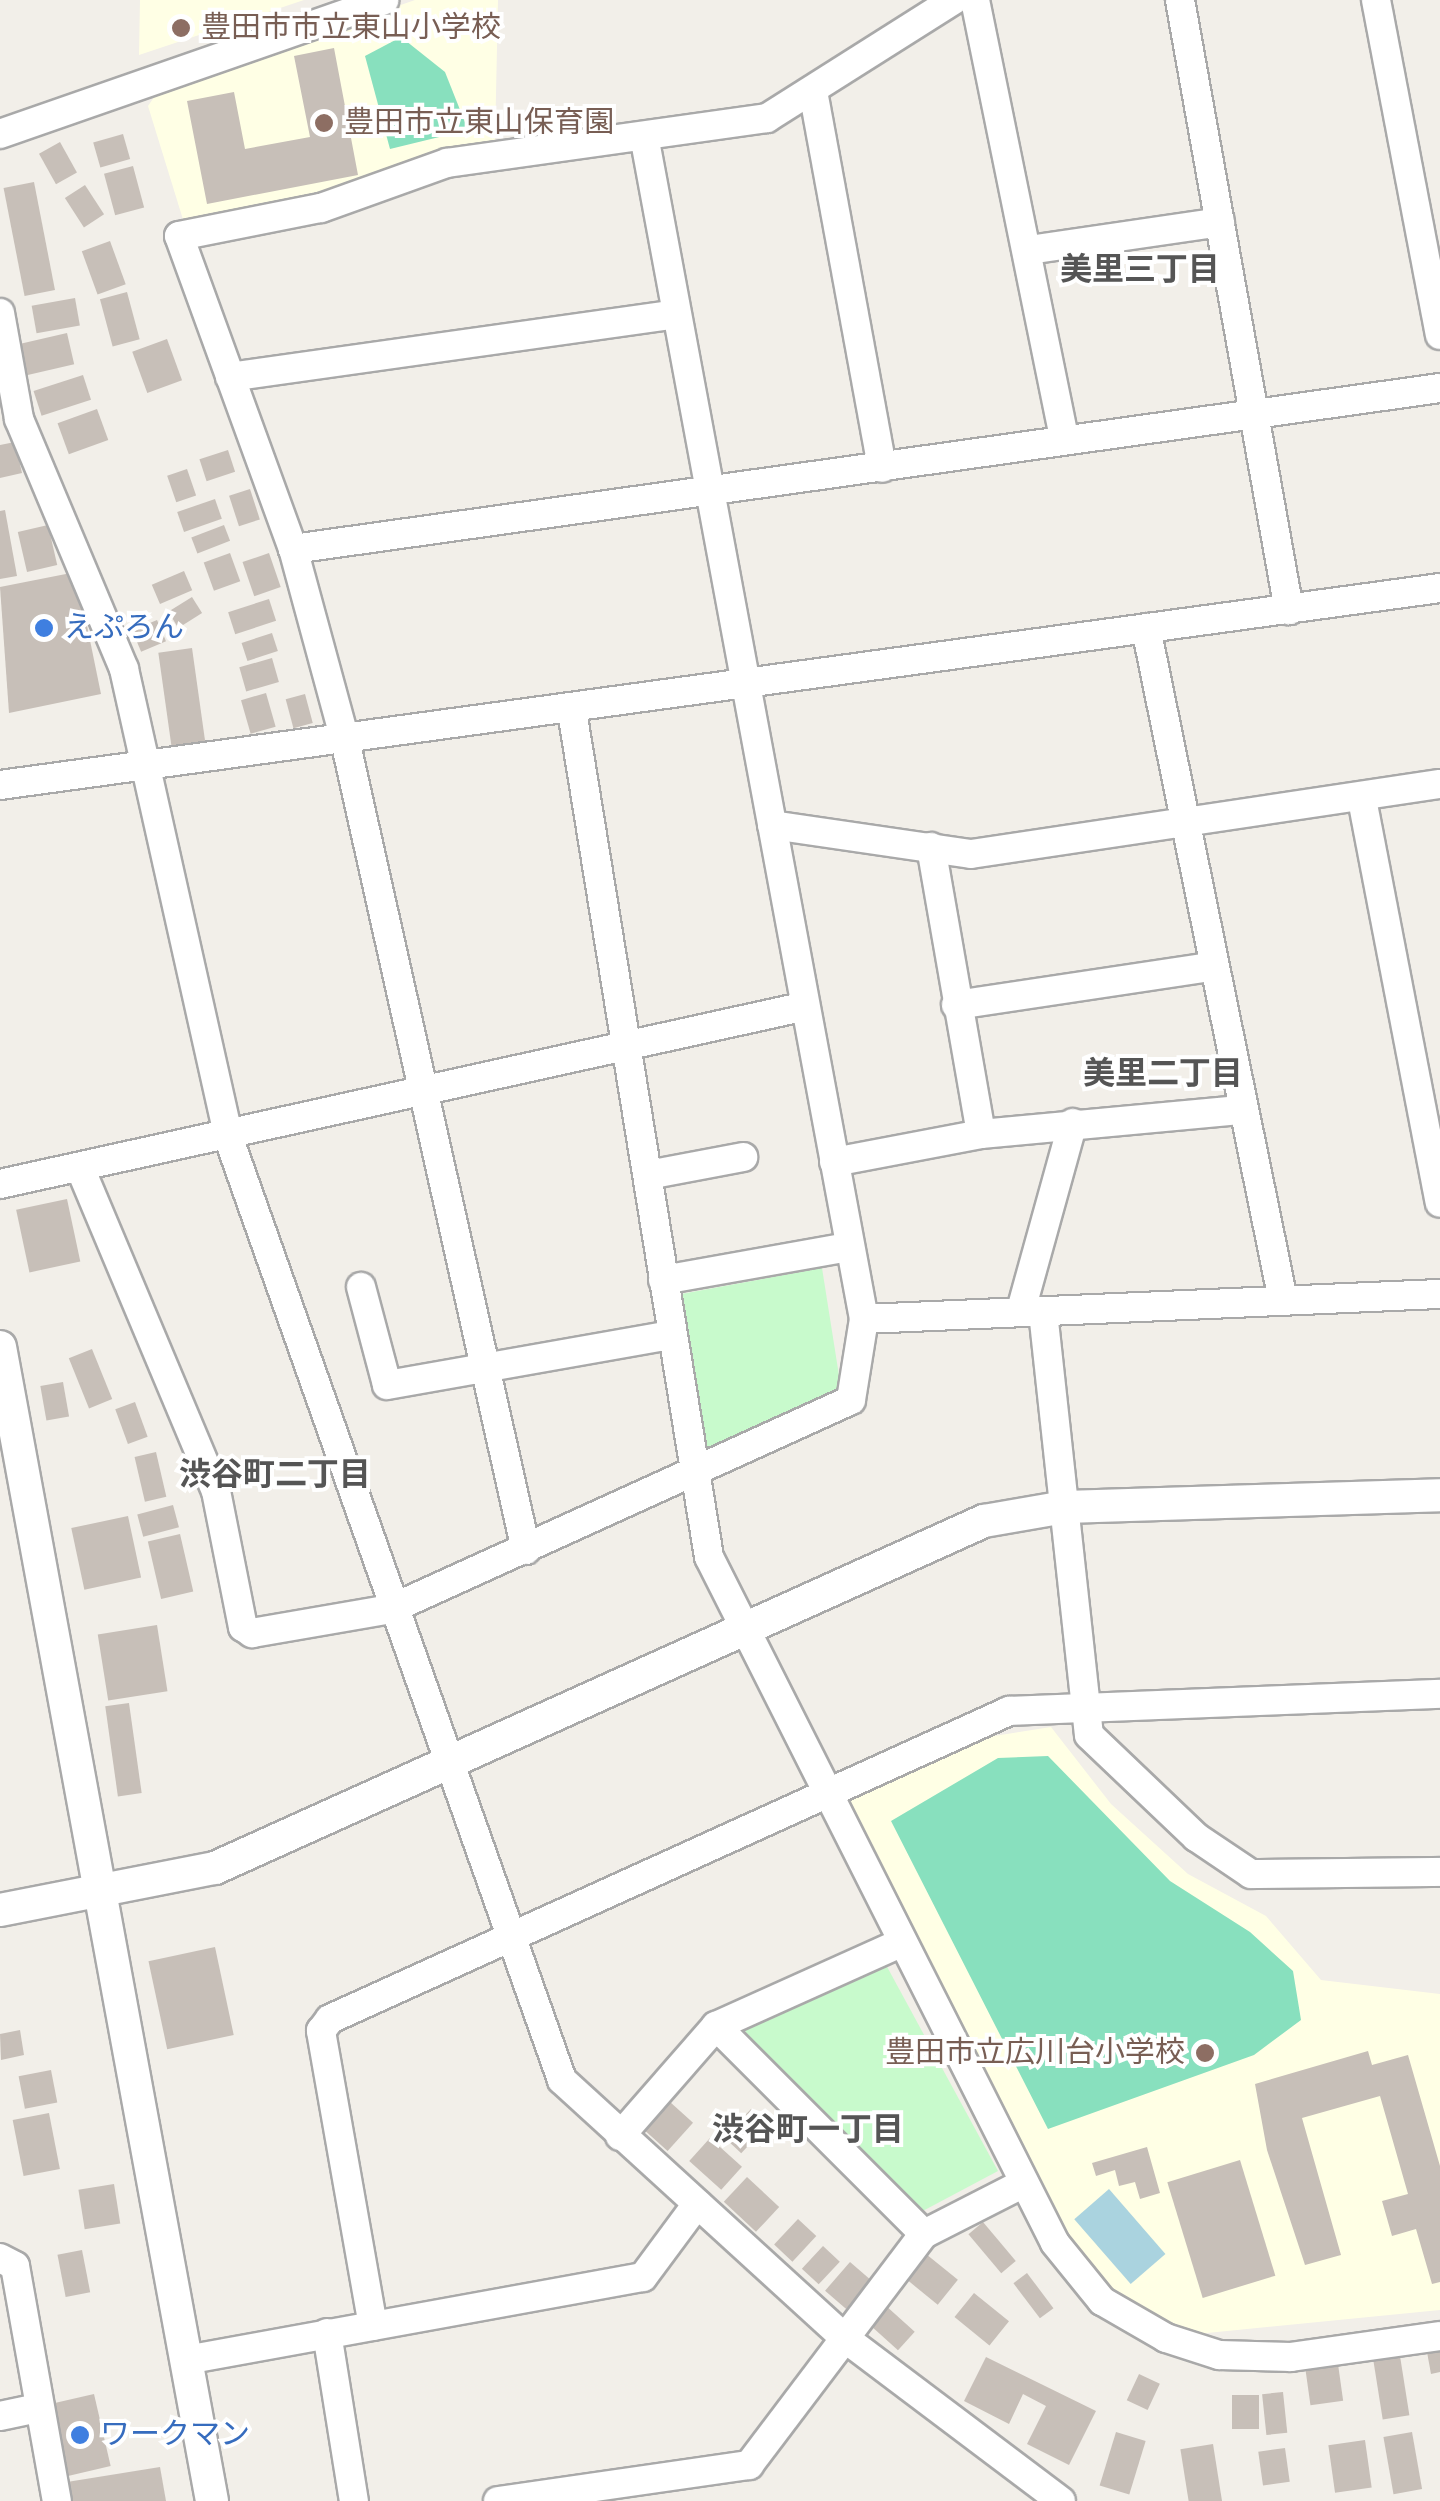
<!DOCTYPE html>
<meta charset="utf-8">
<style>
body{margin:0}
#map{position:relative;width:1440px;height:2501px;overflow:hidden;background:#f2efe9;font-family:"Source Sans 3","Noto Sans JP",sans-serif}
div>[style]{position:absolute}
.education>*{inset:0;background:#ffffe5}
.park>*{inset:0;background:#c8facc}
.pitch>*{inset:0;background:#88e0be}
.water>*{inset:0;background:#aad3df;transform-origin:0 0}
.building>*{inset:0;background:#c7bfb8;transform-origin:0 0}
.roads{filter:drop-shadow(2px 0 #a9a9a9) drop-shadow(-2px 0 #a9a9a9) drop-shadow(0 2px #a9a9a9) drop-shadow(0 -2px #a9a9a9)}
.minor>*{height:28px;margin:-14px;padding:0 14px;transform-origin:14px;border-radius:14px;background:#fff}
.tertiary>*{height:32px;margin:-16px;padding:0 16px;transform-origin:16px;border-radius:16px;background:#fff}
.dots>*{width:28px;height:28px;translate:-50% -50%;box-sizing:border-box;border:5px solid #fff;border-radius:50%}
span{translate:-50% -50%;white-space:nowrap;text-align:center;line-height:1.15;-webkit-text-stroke:8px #fff;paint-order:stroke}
.education-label{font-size:30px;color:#785e54}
.left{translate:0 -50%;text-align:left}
.right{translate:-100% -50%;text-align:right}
.shop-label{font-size:30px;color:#366cbe}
.neighbourhood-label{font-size:32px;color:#555;font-weight:700}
</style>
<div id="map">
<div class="education">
<i style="clip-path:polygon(140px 0,304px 0,139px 55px)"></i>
<i style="clip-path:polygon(415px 0,498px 0,495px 141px,298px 202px,185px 226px,148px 106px,159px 90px)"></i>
<i style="clip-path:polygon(1051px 1727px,1111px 1804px,1188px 1874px,1266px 1916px,1321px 1980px,1440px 1994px,1440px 2310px,1187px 2335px,1098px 2280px,1053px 2222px,845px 1801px,975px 1739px)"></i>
</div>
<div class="park">
<i style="clip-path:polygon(822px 1268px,841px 1388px,702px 1452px,676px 1295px)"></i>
<i style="clip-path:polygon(885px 1963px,998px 2171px,919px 2213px,742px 2041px,748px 2024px)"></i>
</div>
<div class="pitch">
<i style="clip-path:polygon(401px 37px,445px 72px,468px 130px,390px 149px,365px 56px)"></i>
<i style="clip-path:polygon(1048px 1756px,1170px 1881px,1250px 1932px,1293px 1971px,1301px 2020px,1254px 2055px,1048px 2129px,891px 1821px,998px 1758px)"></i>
</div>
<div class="water">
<i style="left:1109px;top:2189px;width:86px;height:46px;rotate:49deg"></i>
</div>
<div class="building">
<i style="clip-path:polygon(334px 48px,358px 175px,207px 204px,187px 101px,234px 92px,245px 149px,310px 137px,294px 56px)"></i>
<i style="left:123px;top:134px;width:26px;height:31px;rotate:74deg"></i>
<i style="left:60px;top:142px;width:35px;height:24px;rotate:61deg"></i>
<i style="left:133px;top:166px;width:43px;height:30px;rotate:75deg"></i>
<i style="left:34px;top:182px;width:110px;height:31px;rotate:79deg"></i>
<i style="left:85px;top:185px;width:35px;height:24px;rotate:57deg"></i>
<i style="left:110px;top:241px;width:46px;height:30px;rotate:70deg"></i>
<i style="left:127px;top:292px;width:49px;height:28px;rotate:75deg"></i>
<i style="left:75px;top:298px;width:28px;height:44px;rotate:80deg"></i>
<i style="left:67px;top:333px;width:32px;height:51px;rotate:77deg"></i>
<i style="left:167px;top:339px;width:44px;height:37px;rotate:70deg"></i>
<i style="left:83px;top:375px;width:26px;height:52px;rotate:72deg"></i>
<i style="left:97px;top:409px;width:33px;height:42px;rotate:70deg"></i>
<i style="clip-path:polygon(15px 442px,22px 473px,0 478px,0 445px)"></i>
<i style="left:228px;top:450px;width:23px;height:30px;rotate:72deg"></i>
<i style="left:187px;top:469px;width:28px;height:21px;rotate:71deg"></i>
<i style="left:250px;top:489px;width:32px;height:22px;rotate:72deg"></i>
<i style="left:215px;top:499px;width:21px;height:40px;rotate:71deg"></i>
<i style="clip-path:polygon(5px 510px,17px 576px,0 579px,0 511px)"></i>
<i style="left:48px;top:525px;width:41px;height:31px;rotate:77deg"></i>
<i style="left:224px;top:525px;width:17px;height:35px;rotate:69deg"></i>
<i style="left:230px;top:553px;width:30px;height:28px;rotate:70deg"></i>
<i style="left:269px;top:553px;width:36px;height:28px;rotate:71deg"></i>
<i style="left:184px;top:571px;width:21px;height:35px;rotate:67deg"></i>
<i style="clip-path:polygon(76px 572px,101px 694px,9px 713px,0 587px)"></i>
<i style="left:192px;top:597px;width:19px;height:28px;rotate:58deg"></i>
<i style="left:269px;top:599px;width:23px;height:43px;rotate:72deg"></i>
<i style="left:157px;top:620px;width:23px;height:27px;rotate:67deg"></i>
<i style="left:272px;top:633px;width:19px;height:32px;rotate:72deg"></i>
<i style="left:192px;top:648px;width:96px;height:34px;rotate:82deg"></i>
<i style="left:272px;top:658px;width:25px;height:34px;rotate:74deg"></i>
<i style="left:266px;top:693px;width:35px;height:26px;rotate:74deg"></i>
<i style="left:305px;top:694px;width:30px;height:20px;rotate:75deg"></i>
<i style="left:67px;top:1199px;width:64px;height:52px;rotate:78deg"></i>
<i style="left:92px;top:1349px;width:54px;height:25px;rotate:68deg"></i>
<i style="left:63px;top:1382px;width:35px;height:23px;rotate:80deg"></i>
<i style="left:135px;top:1402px;width:37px;height:21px;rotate:70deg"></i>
<i style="left:156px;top:1452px;width:46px;height:22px;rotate:77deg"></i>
<i style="left:173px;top:1505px;width:23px;height:37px;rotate:75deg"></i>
<i style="left:128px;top:1516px;width:63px;height:58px;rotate:78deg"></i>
<i style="left:180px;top:1534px;width:59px;height:33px;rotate:77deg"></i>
<i style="left:157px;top:1625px;width:67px;height:60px;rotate:81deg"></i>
<i style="left:129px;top:1703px;width:91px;height:24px;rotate:82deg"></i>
<i style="left:215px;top:1947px;width:90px;height:68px;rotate:78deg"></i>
<i style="clip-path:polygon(20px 2030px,24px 2055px,1px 2060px,0 2034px)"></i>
<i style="clip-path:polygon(1368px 2051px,1372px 2065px,1408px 2055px,1440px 2166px,1440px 2282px,1432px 2284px,1416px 2229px,1392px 2236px,1382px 2201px,1408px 2194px,1380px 2096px,1302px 2118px,1341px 2255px,1305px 2265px,1267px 2150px,1255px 2084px)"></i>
<i style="left:51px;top:2070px;width:33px;height:33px;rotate:79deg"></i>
<i style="left:670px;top:2102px;width:31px;height:38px;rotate:42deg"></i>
<i style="left:751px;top:2109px;width:23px;height:39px;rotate:43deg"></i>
<i style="left:49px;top:2113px;width:57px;height:37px;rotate:79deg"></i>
<i style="left:710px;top:2138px;width:43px;height:31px;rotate:42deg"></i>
<i style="clip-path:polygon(1147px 2147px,1160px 2193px,1140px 2199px,1135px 2182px,1119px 2186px,1115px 2170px,1096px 2176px,1092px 2163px)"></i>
<i style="left:1240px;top:2160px;width:121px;height:76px;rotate:73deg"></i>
<i style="left:747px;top:2177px;width:44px;height:34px;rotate:43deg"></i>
<i style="left:114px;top:2184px;width:40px;height:36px;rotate:81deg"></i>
<i style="left:798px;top:2219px;width:25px;height:35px;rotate:43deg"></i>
<i style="left:983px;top:2222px;width:51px;height:19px;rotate:50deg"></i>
<i style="left:823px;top:2246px;width:23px;height:31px;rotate:43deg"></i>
<i style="left:82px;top:2250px;width:43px;height:25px;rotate:79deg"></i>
<i style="left:926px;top:2254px;width:41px;height:32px;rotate:39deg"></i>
<i style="left:850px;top:2262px;width:28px;height:38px;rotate:41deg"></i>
<i style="left:1027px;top:2273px;width:44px;height:17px;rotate:53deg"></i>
<i style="left:974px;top:2293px;width:45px;height:31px;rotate:39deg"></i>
<i style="left:885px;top:2305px;width:40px;height:25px;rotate:42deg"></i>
<i style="clip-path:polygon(1440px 2349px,1440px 2372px,1431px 2374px,1427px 2352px)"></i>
<i style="left:1400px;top:2356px;width:60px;height:27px;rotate:81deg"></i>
<i style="clip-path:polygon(986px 2357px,1096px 2411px,1069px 2465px,1027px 2444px,1046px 2406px,1023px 2394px,1009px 2424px,964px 2401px)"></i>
<i style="left:1338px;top:2364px;width:37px;height:33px;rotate:82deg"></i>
<i style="left:1139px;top:2374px;width:23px;height:29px;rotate:25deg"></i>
<i style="left:1283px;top:2392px;width:41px;height:21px;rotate:84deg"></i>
<i style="left:94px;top:2394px;width:74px;height:47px;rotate:77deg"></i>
<i style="left:1232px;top:2395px;width:27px;height:34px"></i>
<i style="left:1116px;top:2432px;width:31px;height:56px;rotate:17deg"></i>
<i style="left:1412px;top:2432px;width:58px;height:29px;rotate:80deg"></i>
<i style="left:1365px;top:2440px;width:48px;height:37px;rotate:82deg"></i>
<i style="left:1213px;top:2444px;width:58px;height:33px;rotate:81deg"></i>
<i style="left:1285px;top:2448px;width:34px;height:27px;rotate:82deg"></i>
<i style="clip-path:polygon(160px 2467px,166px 2501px,70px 2501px,67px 2482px)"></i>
</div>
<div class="roads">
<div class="minor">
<i style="left:975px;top:0;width:445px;rotate:78.5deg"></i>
<i style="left:1180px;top:0;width:620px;rotate:79.87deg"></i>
<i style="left:1376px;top:0;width:341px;rotate:79.2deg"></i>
<i style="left:813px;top:91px;width:383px;rotate:79.6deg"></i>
<i style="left:0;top:134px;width:407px;rotate:-19.2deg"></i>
<i style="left:1029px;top:250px;width:193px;rotate:-8.3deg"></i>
<i style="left:0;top:313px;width:108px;rotate:79.8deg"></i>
<i style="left:19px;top:419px;width:271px;rotate:67.2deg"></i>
<i style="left:124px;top:669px;width:482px;rotate:77.4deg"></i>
<i style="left:229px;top:1139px;width:998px;rotate:70.51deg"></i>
<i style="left:562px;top:2080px;width:384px;rotate:42.4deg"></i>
<i style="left:846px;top:2339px;width:269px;rotate:37deg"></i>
<i style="left:230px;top:377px;width:446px;rotate:-8deg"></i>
<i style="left:293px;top:549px;width:1158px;rotate:-7.99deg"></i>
<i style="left:1146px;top:628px;width:686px;rotate:78.48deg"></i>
<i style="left:572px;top:711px;width:857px;rotate:80.8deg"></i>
<i style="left:709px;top:1557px;width:768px;rotate:63.23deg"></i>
<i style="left:1055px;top:2243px;width:75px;rotate:51deg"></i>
<i style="left:1102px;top:2301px;width:74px;rotate:30deg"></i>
<i style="left:1166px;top:2338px;width:56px;rotate:17.8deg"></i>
<i style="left:1219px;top:2355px;width:72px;rotate:1.6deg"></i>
<i style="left:1291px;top:2357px;width:150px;rotate:-8deg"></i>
<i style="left:0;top:785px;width:1453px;rotate:-7.79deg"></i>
<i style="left:1362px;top:799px;width:411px;rotate:79.1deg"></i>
<i style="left:772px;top:825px;width:201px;rotate:8.3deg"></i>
<i style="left:971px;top:854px;width:474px;rotate:-8.5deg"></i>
<i style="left:931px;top:847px;width:291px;rotate:80.1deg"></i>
<i style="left:956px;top:1005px;width:257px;rotate:-8.5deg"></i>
<i style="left:834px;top:1162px;width:150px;rotate:-10.8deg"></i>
<i style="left:981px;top:1134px;width:260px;rotate:-5.3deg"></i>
<i style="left:81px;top:1170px;width:348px;rotate:67.2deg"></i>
<i style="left:216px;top:1491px;width:139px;rotate:78.8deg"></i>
<i style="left:243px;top:1627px;width:11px;rotate:34deg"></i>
<i style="left:252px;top:1633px;width:141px;rotate:-9.8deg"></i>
<i style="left:391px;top:1609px;width:505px;rotate:-24.43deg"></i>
<i style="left:851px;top:1400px;width:82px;rotate:-80.9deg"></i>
<i style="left:864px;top:1319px;width:1203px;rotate:-100.53deg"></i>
<i style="left:648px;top:1175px;width:97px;rotate:-10.7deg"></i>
<i style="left:0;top:1184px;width:821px;rotate:-12.45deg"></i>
<i style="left:663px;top:1280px;width:189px;rotate:-10.1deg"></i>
<i style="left:361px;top:1287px;width:101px;rotate:75.1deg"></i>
<i style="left:387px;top:1385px;width:287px;rotate:-10deg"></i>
<i style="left:1021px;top:1310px;width:194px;rotate:-74.5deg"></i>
<i style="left:1043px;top:1312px;width:425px;rotate:83.8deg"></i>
<i style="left:1089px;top:1735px;width:148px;rotate:43.6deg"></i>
<i style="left:1196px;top:1837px;width:66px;rotate:33.9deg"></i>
<i style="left:1251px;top:1874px;width:189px;rotate:-0.6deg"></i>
<i style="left:864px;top:1319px;width:577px;rotate:-2.49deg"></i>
<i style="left:526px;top:1550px;width:830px;rotate:-102.6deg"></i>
<i style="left:345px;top:740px;width:198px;rotate:-105.2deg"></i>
<i style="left:293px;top:549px;width:333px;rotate:-110deg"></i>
<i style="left:179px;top:236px;width:145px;rotate:-11.2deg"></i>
<i style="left:321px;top:208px;width:134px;rotate:-19.7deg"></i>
<i style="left:447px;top:163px;width:323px;rotate:-8deg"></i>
<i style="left:767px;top:118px;width:221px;rotate:-32.3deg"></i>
<i style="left:716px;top:2026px;width:294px;rotate:45deg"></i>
<i style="left:620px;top:2136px;width:146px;rotate:-48.9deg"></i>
<i style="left:716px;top:2026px;width:203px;rotate:-24.2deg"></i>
<i style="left:0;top:2258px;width:17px;rotate:28deg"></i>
<i style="left:15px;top:2266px;width:239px;rotate:79.9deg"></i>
<i style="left:373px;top:2326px;width:300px;rotate:-100deg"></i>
<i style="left:321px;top:2031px;width:15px;rotate:-53deg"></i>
<i style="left:330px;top:2019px;width:746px;rotate:-24.4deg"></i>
<i style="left:1009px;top:1711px;width:431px;rotate:-2.3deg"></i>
<i style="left:327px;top:2333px;width:170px;rotate:80.9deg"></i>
<i style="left:186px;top:2360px;width:464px;rotate:-10.3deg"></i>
<i style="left:643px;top:2277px;width:91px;rotate:-53.5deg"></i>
<i style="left:0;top:2416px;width:40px;rotate:-12deg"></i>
<i style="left:498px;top:2501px;width:254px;rotate:-8.2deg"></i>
<i style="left:749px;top:2465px;width:290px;rotate:-52.9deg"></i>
<i style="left:924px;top:2234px;width:112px;rotate:-27deg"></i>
</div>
<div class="tertiary">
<i style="left:0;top:1347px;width:1173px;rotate:79.59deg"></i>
<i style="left:0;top:1910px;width:219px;rotate:-11.1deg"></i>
<i style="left:215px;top:1868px;width:844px;rotate:-24.29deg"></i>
<i style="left:984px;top:1521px;width:82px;rotate:-9.8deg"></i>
<i style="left:1065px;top:1507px;width:375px;rotate:-1.8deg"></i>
</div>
</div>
<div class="dots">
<i style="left:181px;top:28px;background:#8d6e63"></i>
<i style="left:324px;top:123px;background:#8d6e63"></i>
<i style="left:44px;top:628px;background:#3f7fe0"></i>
<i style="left:1205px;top:2053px;background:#8d6e63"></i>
<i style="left:80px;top:2435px;background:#3f7fe0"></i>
</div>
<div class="education-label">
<span class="left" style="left:201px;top:28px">豊田市市立東山小学校</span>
<span class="left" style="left:344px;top:123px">豊田市立東山保育園</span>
<span class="right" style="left:1185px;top:2053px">豊田市立広川台小学校</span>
</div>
<div class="shop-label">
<span class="left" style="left:64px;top:628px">えぷろん</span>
<span class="left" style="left:100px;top:2435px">ワークマン</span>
</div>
<div class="neighbourhood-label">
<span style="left:1140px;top:270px">美里三丁目</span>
<span style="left:1163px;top:1074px">美里二丁目</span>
<span style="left:275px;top:1475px">渋谷町二丁目</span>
<span style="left:808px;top:2130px">渋谷町一丁目</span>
</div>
</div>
